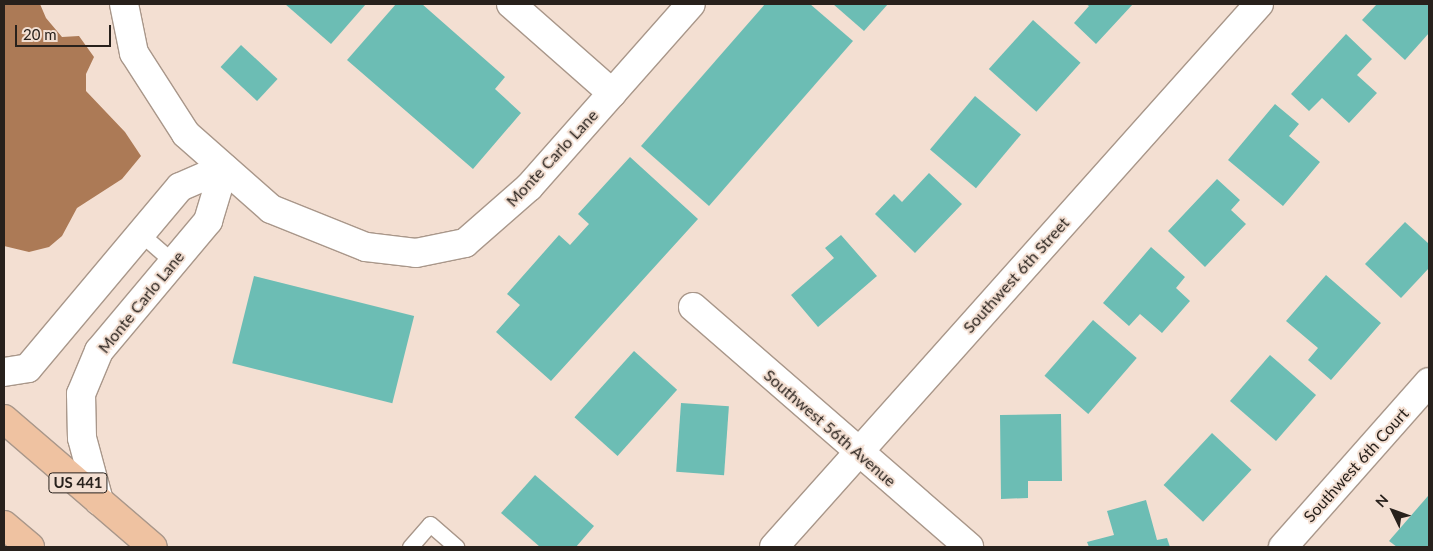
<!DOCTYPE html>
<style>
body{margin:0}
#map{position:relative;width:1433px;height:551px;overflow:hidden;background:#f3dfd2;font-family:Lato,sans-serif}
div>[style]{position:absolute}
.water>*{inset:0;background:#ac7a56}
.building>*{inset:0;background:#6cbdb4;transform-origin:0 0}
.roads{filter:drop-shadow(1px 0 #a9978a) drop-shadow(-1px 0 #a9978a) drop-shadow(0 1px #a9978a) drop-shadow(0 -1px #a9978a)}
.service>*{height:15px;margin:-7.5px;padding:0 7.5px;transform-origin:7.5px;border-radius:7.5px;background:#fff}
.minor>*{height:28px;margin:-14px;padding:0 14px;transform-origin:14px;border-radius:14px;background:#fff}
.primary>*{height:28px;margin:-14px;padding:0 14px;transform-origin:14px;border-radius:14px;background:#efc2a1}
span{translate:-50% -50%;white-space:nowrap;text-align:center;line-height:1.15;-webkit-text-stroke:4px #f3dfd2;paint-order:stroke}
.shield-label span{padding:1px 4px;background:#f3dfd2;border:1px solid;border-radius:4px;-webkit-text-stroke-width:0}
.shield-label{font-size:15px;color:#28211c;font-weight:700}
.street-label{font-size:16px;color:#28211c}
.frame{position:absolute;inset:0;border:5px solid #28211c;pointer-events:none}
.north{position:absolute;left:1368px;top:486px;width:50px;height:50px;-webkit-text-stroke:4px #f3dfd2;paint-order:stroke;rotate:312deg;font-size:14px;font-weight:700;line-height:20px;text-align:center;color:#28211c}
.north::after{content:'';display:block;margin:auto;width:18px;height:22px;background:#28211c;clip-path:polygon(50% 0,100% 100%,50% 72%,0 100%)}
.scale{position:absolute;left:15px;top:25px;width:96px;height:22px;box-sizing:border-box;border:2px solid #28211c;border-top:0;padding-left:6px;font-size:15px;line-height:18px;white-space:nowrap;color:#28211c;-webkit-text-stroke:4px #f3dfd2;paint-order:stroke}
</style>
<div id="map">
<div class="water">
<i style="clip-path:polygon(4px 4px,40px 4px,46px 18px,62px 37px,79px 36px,94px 57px,86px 74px,86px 91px,125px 132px,141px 156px,122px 179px,77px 208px,62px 236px,49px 247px,29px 252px,4px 246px)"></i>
</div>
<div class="building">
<i style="clip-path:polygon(285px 4px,366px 4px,331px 44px)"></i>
<i style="clip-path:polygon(396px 4px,422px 4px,505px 77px,495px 89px,521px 113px,473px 169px,347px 60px)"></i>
<i style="clip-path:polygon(765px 4px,810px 4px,853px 41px,709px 206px,641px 146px)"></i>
<i style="clip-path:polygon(833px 4px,888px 4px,864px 31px)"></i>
<i style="clip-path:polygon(1086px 4px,1133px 4px,1096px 44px,1074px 23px,1089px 6px)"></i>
<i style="clip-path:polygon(1377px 4px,1429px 4px,1429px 33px,1405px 60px,1362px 20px)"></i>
<i style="left:1033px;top:20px;width:64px;height:66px;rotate:42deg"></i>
<i style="clip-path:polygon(1346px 34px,1372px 59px,1357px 75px,1377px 93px,1349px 123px,1322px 98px,1309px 111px,1291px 94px)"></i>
<i style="left:241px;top:45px;width:50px;height:30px;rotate:43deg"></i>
<i style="left:975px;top:96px;width:60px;height:70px;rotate:40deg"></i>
<i style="clip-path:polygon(1275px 104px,1299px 124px,1289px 136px,1320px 162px,1283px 206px,1228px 160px)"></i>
<i style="clip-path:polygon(630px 157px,698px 219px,551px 381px,496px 332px,520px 305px,507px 294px,559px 235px,570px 245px,589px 224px,578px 214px)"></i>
<i style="clip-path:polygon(929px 173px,962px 204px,915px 253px,875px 214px,894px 194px,902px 202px)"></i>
<i style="clip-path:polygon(1217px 179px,1240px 200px,1231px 210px,1246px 224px,1205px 267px,1168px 231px)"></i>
<i style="clip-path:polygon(1405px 222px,1429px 244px,1429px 268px,1401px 298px,1365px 264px)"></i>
<i style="clip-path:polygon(841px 235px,877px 276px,818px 327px,791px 295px,834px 258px,825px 248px)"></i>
<i style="clip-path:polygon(1151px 247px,1185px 277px,1176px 288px,1190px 301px,1162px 333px,1140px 314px,1129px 326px,1103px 303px)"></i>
<i style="clip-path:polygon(1326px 275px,1381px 323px,1331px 380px,1308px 360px,1318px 348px,1286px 321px)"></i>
<i style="left:254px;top:276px;width:165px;height:90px;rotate:14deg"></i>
<i style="left:1093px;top:320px;width:58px;height:74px;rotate:41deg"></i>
<i style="left:634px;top:351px;width:58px;height:89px;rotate:42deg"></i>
<i style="left:1270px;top:355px;width:61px;height:61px;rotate:41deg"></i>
<i style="left:681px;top:403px;width:48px;height:69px;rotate:4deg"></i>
<i style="clip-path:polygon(1061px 414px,1062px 481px,1028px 481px,1028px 498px,1001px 499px,1000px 415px)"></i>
<i style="left:1212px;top:433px;width:54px;height:71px;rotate:43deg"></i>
<i style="clip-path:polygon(535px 475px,594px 526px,576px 547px,540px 547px,501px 513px)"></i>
<i style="clip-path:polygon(1428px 496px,1429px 547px,1397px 547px,1389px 541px)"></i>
<i style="clip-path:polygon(1146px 500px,1157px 540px,1167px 538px,1170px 547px,1089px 547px,1087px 542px,1114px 535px,1107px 511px)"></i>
</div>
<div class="roads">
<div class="service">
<i style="left:140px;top:233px;width:44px;rotate:41.3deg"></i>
<i style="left:410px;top:547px;width:30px;rotate:-49deg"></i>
<i style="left:430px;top:524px;width:35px;rotate:41deg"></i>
</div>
<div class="minor">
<i style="left:124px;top:4px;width:50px;rotate:78.5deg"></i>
<i style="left:134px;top:53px;width:96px;rotate:57.3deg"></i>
<i style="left:186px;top:134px;width:113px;rotate:41.4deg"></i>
<i style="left:271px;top:209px;width:102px;rotate:21.8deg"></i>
<i style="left:366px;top:247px;width:50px;rotate:6.8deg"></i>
<i style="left:416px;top:253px;width:50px;rotate:-11.5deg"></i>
<i style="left:465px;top:243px;width:85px;rotate:-41.2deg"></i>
<i style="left:529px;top:187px;width:244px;rotate:-48.5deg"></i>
<i style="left:511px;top:4px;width:135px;rotate:41.4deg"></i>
<i style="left:693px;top:307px;width:366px;rotate:41deg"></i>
<i style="left:4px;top:372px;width:24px;rotate:-9deg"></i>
<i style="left:28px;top:368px;width:236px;rotate:-50deg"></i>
<i style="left:180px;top:187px;width:48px;rotate:-23.4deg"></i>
<i style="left:99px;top:501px;width:65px;rotate:-105.1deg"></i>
<i style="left:82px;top:438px;width:44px;rotate:-91.3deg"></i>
<i style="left:81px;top:394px;width:47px;rotate:-67.3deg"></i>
<i style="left:99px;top:351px;width:170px;rotate:-50deg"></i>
<i style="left:208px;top:221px;width:55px;rotate:-73.2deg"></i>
<i style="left:774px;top:547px;width:728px;rotate:-48.23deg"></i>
<i style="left:1283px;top:547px;width:220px;rotate:-48.5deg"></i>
</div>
<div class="primary">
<i style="left:4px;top:419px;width:196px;rotate:40.7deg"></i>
<i style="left:4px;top:525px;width:34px;rotate:40deg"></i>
</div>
</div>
<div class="shield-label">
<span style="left:78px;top:483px">US 441</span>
</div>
<div class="street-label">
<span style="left:552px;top:158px;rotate:-47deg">Monte Carlo Lane</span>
<span style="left:1016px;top:275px;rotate:-48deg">Southwest 6th Street</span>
<span style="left:141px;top:302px;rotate:-51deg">Monte Carlo Lane</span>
<span style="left:830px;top:428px;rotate:41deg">Southwest 56th Avenue</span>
<span style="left:1356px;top:465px;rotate:-48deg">Southwest 6th Court</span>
</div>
<div class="frame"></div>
<div class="north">N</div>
<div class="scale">20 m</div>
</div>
